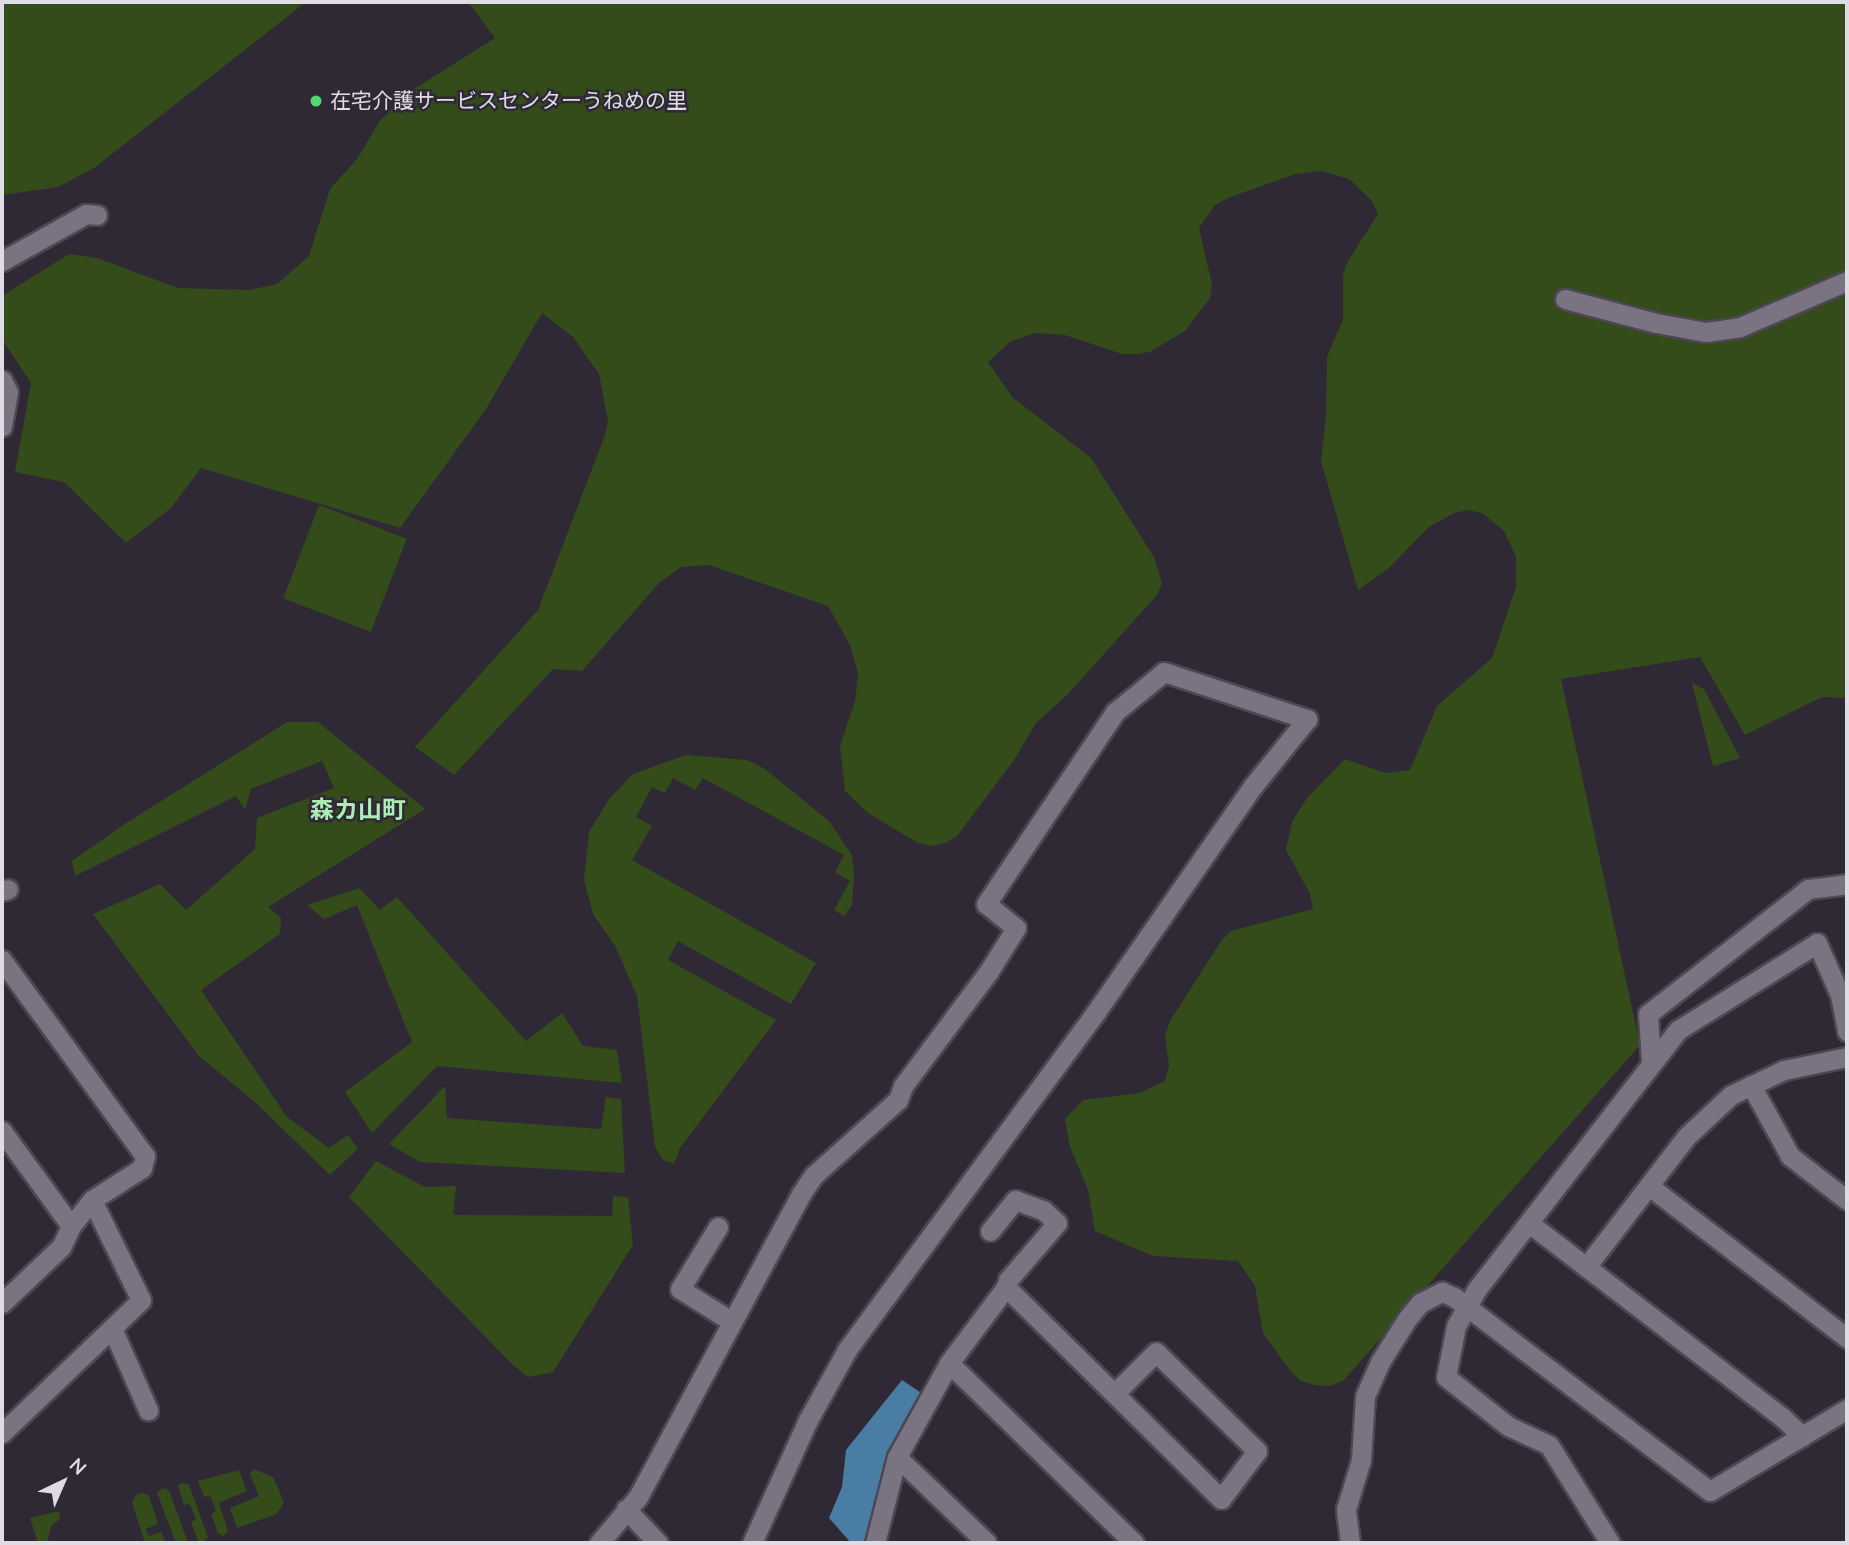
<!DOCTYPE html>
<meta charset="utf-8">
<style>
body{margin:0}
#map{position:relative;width:1849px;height:1545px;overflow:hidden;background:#2f2936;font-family:"Nunito Sans","Noto Sans JP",sans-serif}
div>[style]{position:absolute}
.green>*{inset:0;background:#344b1a;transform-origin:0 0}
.water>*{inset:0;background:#4a7da4}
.roads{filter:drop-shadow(2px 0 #4c4752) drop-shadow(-2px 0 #4c4752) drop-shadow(0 2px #4c4752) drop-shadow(0 -2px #4c4752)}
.minor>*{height:19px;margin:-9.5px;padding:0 9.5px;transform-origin:9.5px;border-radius:9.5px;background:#7a7382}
.dots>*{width:19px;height:19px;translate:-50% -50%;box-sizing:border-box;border:4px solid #2f2936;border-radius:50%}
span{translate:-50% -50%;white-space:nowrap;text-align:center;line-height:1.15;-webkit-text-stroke:5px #2f2936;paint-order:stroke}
.poi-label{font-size:21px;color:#e0dce5}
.left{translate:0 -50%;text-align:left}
.quarter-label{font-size:24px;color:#acecb5;font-weight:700}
.frame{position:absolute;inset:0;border:4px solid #e0dce5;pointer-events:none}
.north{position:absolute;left:28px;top:1447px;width:70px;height:70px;-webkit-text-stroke:5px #2f2936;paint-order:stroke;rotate:44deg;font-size:19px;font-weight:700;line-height:28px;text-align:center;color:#e0dce5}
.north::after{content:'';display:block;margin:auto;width:24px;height:32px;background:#e0dce5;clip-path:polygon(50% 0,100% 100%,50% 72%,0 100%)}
</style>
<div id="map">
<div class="green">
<i style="clip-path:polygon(2px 2px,306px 2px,94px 168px,58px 187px,2px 195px)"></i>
<i style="clip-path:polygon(468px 2px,1847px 2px,1847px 698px,1822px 697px,1745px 735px,1700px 657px,1561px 679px,1640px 1045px,1343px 1381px,1330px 1386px,1315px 1385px,1301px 1381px,1291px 1372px,1263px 1333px,1255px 1286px,1238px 1261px,1153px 1256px,1095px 1231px,1088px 1190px,1070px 1147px,1065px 1119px,1083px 1100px,1140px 1093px,1165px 1081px,1169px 1066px,1165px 1035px,1170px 1021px,1221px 941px,1231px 931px,1313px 909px,1310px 894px,1286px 850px,1292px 822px,1307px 798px,1345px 759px,1385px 773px,1410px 770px,1437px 706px,1492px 658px,1516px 587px,1516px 557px,1504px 531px,1482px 513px,1468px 510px,1454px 513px,1429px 527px,1388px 569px,1358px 590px,1321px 461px,1326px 417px,1327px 357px,1343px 319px,1343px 275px,1348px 261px,1378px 214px,1371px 200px,1349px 179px,1322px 171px,1295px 174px,1228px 198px,1215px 205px,1199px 228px,1212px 284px,1210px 298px,1185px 331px,1150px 352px,1137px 354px,1122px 354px,1065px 335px,1035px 333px,1010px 342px,988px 362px,1012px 397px,1091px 458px,1154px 557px,1162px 583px,1157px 595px,1068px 694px,1036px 723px,1014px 760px,957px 836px,945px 843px,932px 846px,918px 843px,868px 813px,845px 791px,840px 746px,855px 701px,858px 673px,850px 645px,828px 606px,709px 565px,681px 567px,659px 583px,582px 671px,553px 669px,454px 775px,415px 747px,538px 610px,605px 435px,608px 421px,599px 374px,573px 337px,542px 313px,486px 409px,400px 528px,201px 468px,171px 508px,126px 543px,64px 482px,15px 472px,31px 383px,2px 339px,2px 296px,69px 254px,97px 258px,178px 288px,249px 290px,277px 284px,309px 256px,330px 189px,357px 159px,379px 122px,406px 94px,495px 38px)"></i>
<i style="left:319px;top:505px;width:94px;height:100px;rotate:21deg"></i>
<i style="clip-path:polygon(1692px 683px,1704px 689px,1740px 758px,1713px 766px)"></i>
<i style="clip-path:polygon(287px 722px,318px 722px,425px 809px,268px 907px,281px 918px,280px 934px,201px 990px,287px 1117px,329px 1148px,348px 1135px,358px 1149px,330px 1175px,256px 1103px,199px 1056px,93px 914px,160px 884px,186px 910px,255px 849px,257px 818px,334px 788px,322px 761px,251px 789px,245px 810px,236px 796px,75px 876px,72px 861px,123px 825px)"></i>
<i style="clip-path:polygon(686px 755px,747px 760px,765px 769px,829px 821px,852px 855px,854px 876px,852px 905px,844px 916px,834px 910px,850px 881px,835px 872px,844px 855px,703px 778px,695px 790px,673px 778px,665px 793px,652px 787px,636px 817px,652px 826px,632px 860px,816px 963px,791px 1004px,678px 941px,668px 960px,776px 1020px,680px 1148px,674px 1164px,663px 1160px,655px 1147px,637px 996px,615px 946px,593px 914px,584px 880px,589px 832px,609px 799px,633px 774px)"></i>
<i style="clip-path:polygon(359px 888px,380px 910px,397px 897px,526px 1041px,562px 1013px,583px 1046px,617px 1050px,622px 1083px,437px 1066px,372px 1133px,345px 1092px,412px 1042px,357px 905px,324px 919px,307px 905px)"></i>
<i style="clip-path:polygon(445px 1086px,447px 1118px,601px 1129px,606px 1097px,621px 1099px,625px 1173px,420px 1162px,389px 1144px)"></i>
<i style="clip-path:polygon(376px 1161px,425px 1187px,456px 1186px,453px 1215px,612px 1216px,613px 1196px,628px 1197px,633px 1245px,553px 1372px,528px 1377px,512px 1364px,349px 1197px)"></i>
<i style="clip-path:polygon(254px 1469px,273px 1477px,284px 1502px,277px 1514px,237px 1528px,230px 1508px,259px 1496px,250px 1474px)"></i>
<i style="clip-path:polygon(239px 1470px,247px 1491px,219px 1503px,228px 1531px,223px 1536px,218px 1533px,211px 1514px,216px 1511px,210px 1496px,204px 1497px,198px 1481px)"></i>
<i style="clip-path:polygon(182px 1483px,189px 1485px,208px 1537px,203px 1542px,198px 1541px,191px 1522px,196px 1520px,190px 1504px,184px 1505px,178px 1486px)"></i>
<i style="clip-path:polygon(162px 1488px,169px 1490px,188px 1543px,176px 1543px,157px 1493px)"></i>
<i style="clip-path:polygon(143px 1493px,149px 1496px,158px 1524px,146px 1529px,149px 1536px,161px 1532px,166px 1543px,145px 1543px,132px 1502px,137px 1494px)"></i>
<i style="clip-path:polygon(59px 1511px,60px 1519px,51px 1526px,47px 1543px,38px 1543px,30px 1518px)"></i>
</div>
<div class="water">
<i style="clip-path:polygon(902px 1380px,923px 1394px,887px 1455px,864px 1543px,851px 1543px,829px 1518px,842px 1487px,846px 1450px)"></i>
</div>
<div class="roads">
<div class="minor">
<i style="left:2px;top:261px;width:96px;rotate:-29.2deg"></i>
<i style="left:86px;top:214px;width:11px;rotate:5deg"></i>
<i style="left:1565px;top:299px;width:94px;rotate:14.8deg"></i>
<i style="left:1656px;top:323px;width:51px;rotate:10.2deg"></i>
<i style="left:1706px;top:332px;width:34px;rotate:-8deg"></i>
<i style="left:1740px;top:327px;width:116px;rotate:-23.3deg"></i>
<i style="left:2px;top:380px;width:13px;rotate:63deg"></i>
<i style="left:8px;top:392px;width:35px;rotate:100deg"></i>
<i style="left:2px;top:891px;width:6px;rotate:-18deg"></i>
<i style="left:2px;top:960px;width:243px;rotate:53.9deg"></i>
<i style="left:145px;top:1156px;width:12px;rotate:104deg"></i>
<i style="left:142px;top:1168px;width:59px;rotate:147.4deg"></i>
<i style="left:92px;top:1200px;width:33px;rotate:129deg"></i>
<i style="left:71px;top:1226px;width:23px;rotate:115deg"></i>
<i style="left:61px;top:1247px;width:81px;rotate:136.5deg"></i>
<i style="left:1651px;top:1063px;width:49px;rotate:-93.5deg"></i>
<i style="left:1648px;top:1014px;width:203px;rotate:-38deg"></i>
<i style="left:1808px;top:889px;width:39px;rotate:-7deg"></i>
<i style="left:1751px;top:1085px;width:81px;rotate:61.2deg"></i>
<i style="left:1790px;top:1156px;width:72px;rotate:37.7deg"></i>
<i style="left:2px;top:1131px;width:117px;rotate:54deg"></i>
<i style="left:1649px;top:1186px;width:250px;rotate:37.5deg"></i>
<i style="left:1529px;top:1223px;width:319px;rotate:37.5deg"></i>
<i style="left:1782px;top:1417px;width:28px;rotate:44deg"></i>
<i style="left:718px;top:1227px;width:73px;rotate:121.5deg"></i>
<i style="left:680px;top:1289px;width:60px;rotate:32.1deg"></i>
<i style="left:990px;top:1231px;width:40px;rotate:-51deg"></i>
<i style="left:1015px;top:1200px;width:30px;rotate:20deg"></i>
<i style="left:1043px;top:1210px;width:19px;rotate:43deg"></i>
<i style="left:1057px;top:1223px;width:75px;rotate:130.7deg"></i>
<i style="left:1008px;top:1280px;width:7px;rotate:106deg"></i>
<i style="left:1586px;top:1267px;width:165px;rotate:-52.4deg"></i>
<i style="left:1687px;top:1136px;width:60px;rotate:-43deg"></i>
<i style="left:1731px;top:1095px;width:59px;rotate:-25.3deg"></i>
<i style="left:1784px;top:1070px;width:64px;rotate:-11.7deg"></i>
<i style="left:112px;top:1328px;width:90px;rotate:66.3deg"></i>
<i style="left:949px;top:1363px;width:258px;rotate:44.2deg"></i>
<i style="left:2px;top:1433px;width:192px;rotate:-43.7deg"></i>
<i style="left:141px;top:1300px;width:111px;rotate:-116.1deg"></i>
<i style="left:897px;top:1457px;width:124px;rotate:43.7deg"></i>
<i style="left:626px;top:1509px;width:47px;rotate:46.7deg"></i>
<i style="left:599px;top:1543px;width:60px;rotate:-49.7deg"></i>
<i style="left:638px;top:1497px;width:344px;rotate:-61.7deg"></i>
<i style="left:801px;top:1194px;width:23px;rotate:-56deg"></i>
<i style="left:814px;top:1175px;width:113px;rotate:-41.8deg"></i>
<i style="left:898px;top:1100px;width:15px;rotate:-70deg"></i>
<i style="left:903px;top:1086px;width:144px;rotate:-53.2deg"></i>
<i style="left:989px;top:971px;width:51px;rotate:-57.9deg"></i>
<i style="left:1016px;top:928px;width:38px;rotate:-141deg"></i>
<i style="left:986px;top:904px;width:231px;rotate:-56.1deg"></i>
<i style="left:1115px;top:712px;width:63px;rotate:-39.2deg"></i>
<i style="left:1164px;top:672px;width:151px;rotate:18.2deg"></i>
<i style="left:1307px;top:719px;width:86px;rotate:128.9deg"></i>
<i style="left:1253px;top:786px;width:275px;rotate:124.8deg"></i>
<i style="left:1096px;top:1012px;width:420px;rotate:126.4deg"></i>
<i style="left:847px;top:1350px;width:80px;rotate:119.1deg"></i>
<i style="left:808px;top:1420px;width:135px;rotate:114.5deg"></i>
<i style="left:875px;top:1543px;width:89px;rotate:-75.7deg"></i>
<i style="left:897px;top:1457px;width:107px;rotate:-61deg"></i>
<i style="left:949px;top:1363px;width:95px;rotate:-53.1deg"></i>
<i style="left:1006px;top:1287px;width:302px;rotate:44.6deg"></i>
<i style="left:1221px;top:1499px;width:60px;rotate:-53.1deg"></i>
<i style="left:1257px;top:1451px;width:141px;rotate:-135.6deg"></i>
<i style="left:1156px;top:1352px;width:59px;rotate:135deg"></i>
<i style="left:1350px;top:1543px;width:34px;rotate:-97deg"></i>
<i style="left:1346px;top:1509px;width:51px;rotate:-73deg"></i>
<i style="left:1361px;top:1460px;width:64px;rotate:-86.4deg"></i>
<i style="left:1365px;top:1396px;width:37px;rotate:-66deg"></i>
<i style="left:1380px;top:1362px;width:51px;rotate:-57.9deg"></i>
<i style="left:1407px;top:1319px;width:21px;rotate:-51deg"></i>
<i style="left:1420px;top:1303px;width:25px;rotate:-27deg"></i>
<i style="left:1442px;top:1292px;width:13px;rotate:23deg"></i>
<i style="left:1454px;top:1297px;width:321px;rotate:37.2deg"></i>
<i style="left:1710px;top:1491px;width:160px;rotate:-30.9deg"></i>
<i style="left:1610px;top:1543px;width:115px;rotate:-121.9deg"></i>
<i style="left:1549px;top:1445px;width:45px;rotate:-155.1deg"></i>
<i style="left:1508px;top:1426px;width:79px;rotate:-141.7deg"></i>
<i style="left:1446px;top:1377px;width:52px;rotate:-78.9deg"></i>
<i style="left:1456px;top:1326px;width:43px;rotate:-60.4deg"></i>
<i style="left:1477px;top:1289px;width:328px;rotate:-52.2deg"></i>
<i style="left:1678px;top:1030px;width:164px;rotate:-32deg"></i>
<i style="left:1817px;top:943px;width:57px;rotate:66.1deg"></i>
<i style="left:1840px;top:995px;width:37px;rotate:79deg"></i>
</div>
</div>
<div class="dots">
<i style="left:316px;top:101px;background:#54d672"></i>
</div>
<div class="poi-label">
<span class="left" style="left:330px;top:101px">在宅介護サービスセンターうねめの里</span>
</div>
<div class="quarter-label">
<span style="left:358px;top:811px">森カ山町</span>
</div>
<div class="frame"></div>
<div class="north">N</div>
</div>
